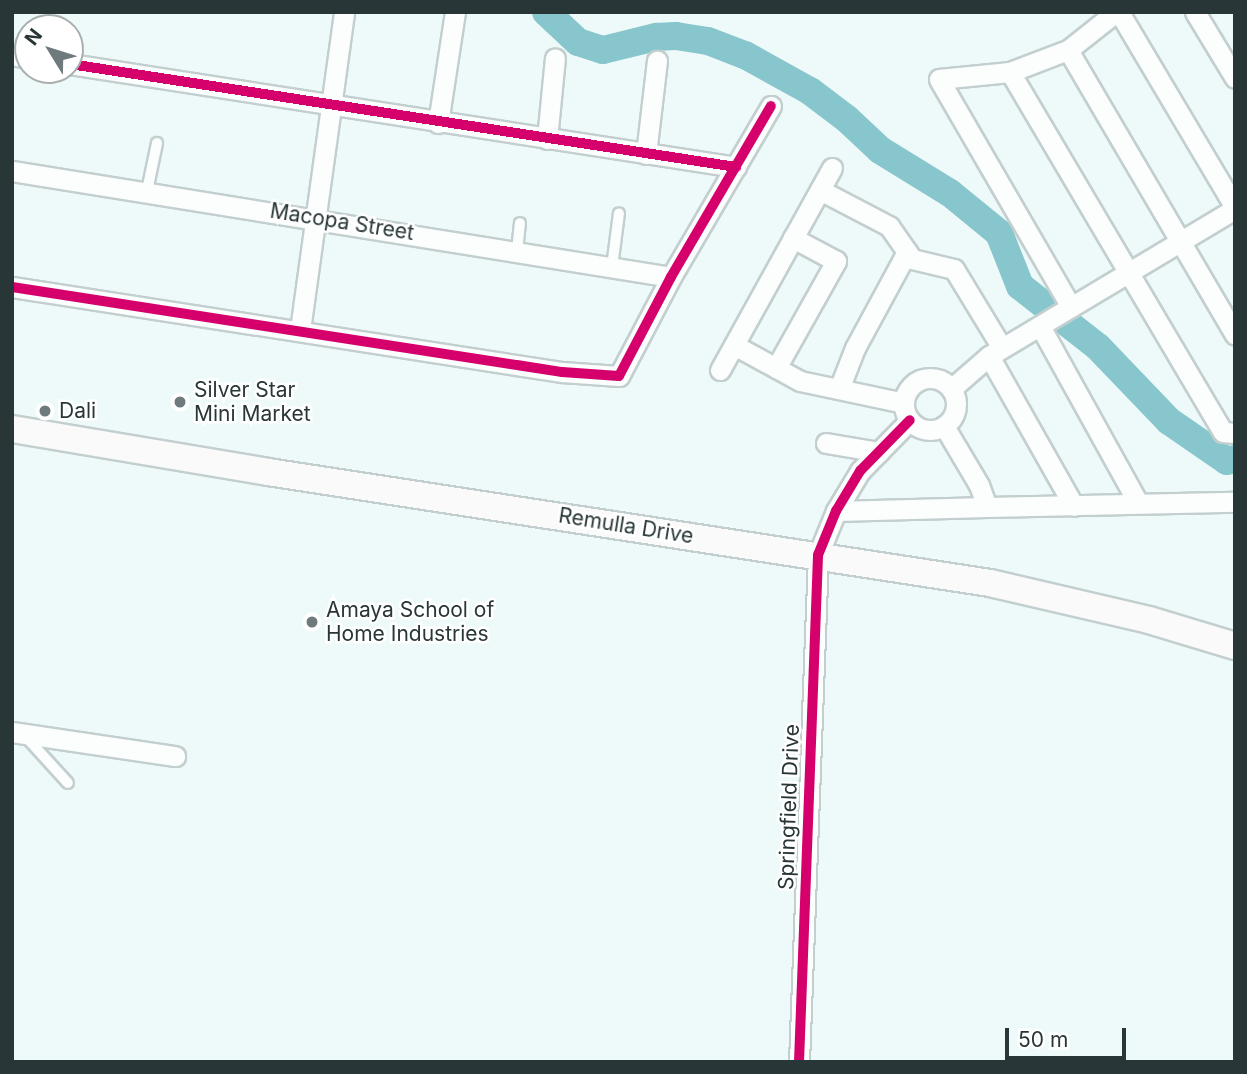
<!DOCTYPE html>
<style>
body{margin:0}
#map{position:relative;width:1247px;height:1074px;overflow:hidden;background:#eef9f9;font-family:Inter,sans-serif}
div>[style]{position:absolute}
.river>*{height:28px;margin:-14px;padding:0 14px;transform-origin:14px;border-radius:14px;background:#87c6cc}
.roads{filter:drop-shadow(2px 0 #c3cfcf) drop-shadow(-2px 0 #c3cfcf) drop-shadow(0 2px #c3cfcf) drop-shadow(0 -2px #c3cfcf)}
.lane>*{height:10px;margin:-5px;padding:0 5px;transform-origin:5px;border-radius:5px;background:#fcfefe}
.street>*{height:19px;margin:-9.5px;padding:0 9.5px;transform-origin:9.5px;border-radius:9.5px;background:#fcfefe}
.street>.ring{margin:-9.5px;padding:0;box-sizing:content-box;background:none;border:19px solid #fcfefe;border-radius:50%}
.secondary>*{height:26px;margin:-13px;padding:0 13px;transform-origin:13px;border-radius:13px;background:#fafafa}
.cycleway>*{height:10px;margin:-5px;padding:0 5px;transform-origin:5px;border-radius:5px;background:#d6006c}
.dots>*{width:19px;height:19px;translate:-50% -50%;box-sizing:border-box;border:4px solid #fff;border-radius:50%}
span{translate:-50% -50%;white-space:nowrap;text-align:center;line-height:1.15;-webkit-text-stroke:5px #fff;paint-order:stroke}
.street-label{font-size:21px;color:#293637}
.poi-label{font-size:21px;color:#293637}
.left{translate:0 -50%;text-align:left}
.frame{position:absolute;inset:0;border:14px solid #293637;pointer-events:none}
.north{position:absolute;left:14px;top:14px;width:70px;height:70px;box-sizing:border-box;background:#fff;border:2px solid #a9afaf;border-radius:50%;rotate:308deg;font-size:19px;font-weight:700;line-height:28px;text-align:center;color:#293637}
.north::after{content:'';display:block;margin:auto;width:24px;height:32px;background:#6e7a7b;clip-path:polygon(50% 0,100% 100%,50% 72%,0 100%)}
.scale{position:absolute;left:1005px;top:1028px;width:121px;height:32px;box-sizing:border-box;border:4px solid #293637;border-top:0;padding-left:9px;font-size:21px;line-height:24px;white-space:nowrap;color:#293637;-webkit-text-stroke:5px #fff;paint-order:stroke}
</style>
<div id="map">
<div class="river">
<i style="left:546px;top:12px;width:44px;rotate:43.2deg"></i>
<i style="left:578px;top:42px;width:26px;rotate:18deg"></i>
<i style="left:603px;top:50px;width:55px;rotate:-13.8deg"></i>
<i style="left:656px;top:37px;width:20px;rotate:-3deg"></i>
<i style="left:676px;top:36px;width:32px;rotate:9deg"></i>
<i style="left:708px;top:41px;width:40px;rotate:21deg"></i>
<i style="left:745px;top:55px;width:74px;rotate:29deg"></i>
<i style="left:810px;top:91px;width:46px;rotate:37.1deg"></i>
<i style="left:847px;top:119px;width:45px;rotate:43.2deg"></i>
<i style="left:880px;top:150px;width:82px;rotate:31.6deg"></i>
<i style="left:950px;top:193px;width:63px;rotate:39.2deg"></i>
<i style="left:999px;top:233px;width:57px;rotate:68.4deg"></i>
<i style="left:1020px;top:286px;width:99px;rotate:38deg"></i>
<i style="left:1098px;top:347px;width:103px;rotate:46.2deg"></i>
<i style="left:1169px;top:421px;width:70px;rotate:34.6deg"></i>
<i style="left:1227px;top:461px;width:8px;rotate:-14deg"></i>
</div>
<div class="roads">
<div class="lane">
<i style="left:147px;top:191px;width:49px;rotate:-78.2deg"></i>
<i style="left:517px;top:251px;width:28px;rotate:-84deg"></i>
<i style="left:612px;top:267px;width:54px;rotate:-82.6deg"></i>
<i style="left:26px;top:737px;width:62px;rotate:47.6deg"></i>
</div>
<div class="street">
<i style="left:1119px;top:12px;width:227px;rotate:59.3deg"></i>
<i style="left:1195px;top:12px;width:77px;rotate:58.8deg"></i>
<i style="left:1068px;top:50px;width:330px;rotate:59.6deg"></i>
<i style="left:12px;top:55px;width:16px;rotate:11deg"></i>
<i style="left:70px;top:64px;width:674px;rotate:8.79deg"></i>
<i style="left:1010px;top:72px;width:418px;rotate:59.4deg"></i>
<i style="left:1223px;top:432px;width:12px;rotate:5deg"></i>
<i style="left:438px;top:123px;width:112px;rotate:-81.3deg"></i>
<i style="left:547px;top:139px;width:81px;rotate:-84.4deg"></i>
<i style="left:646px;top:154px;width:94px;rotate:-83.3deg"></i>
<i style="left:12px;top:171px;width:667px;rotate:9.14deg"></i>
<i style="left:820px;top:190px;width:78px;rotate:27.6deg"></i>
<i style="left:889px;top:226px;width:40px;rotate:55.1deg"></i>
<i style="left:912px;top:259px;width:43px;rotate:13.4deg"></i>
<i style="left:954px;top:269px;width:92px;rotate:58.7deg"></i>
<i style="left:12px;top:287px;width:557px;rotate:8.79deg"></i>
<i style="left:562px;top:372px;width:57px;rotate:4deg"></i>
<i style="left:619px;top:376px;width:112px;rotate:-62.3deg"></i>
<i style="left:671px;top:277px;width:198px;rotate:-59.7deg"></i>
<i style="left:1071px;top:307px;width:263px;rotate:-120.1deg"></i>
<i style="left:939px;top:79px;width:71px;rotate:-5.6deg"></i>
<i style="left:1010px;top:72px;width:62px;rotate:-20.8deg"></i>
<i style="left:1068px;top:50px;width:61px;rotate:-38.4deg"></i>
<i style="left:1040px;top:326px;width:202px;rotate:61deg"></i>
<i style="left:300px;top:330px;width:321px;rotate:-82.1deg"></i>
<i style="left:734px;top:345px;width:75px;rotate:28.6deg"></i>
<i style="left:800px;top:381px;width:106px;rotate:11.9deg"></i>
<i style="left:989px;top:356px;width:172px;rotate:60.5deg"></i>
<i style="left:776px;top:368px;width:123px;rotate:-60.7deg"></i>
<i style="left:836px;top:261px;width:49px;rotate:-151.9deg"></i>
<i style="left:720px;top:370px;width:231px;rotate:-61deg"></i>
<i class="ring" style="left:904px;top:378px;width:33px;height:33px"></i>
<i style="left:839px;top:389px;width:44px;rotate:-68.7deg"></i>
<i style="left:855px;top:348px;width:109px;rotate:-61.6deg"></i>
<i style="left:951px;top:389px;width:50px;rotate:-41deg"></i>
<i style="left:989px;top:356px;width:287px;rotate:-30.9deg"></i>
<i style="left:944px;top:426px;width:69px;rotate:59.3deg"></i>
<i style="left:979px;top:485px;width:23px;rotate:70deg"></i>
<i style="left:987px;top:507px;width:248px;rotate:-1.2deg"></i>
<i style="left:826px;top:443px;width:54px;rotate:9.6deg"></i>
<i style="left:836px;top:511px;width:151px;rotate:-1.5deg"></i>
<i style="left:12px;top:732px;width:165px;rotate:8.4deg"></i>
<i style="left:799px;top:1062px;width:507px;rotate:-87.85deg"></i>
<i style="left:818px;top:555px;width:48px;rotate:-67.8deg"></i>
<i style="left:836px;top:511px;width:47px;rotate:-59deg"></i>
<i style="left:860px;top:471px;width:71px;rotate:-45.6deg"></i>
</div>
<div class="secondary">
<i style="left:12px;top:429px;width:260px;rotate:9.5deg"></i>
<i style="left:268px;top:472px;width:730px;rotate:8.74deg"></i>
<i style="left:990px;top:583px;width:163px;rotate:13.1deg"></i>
<i style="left:1149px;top:620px;width:90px;rotate:16.8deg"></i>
</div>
</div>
<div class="cycleway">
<i style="left:70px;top:64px;width:674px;rotate:8.79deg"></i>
<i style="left:12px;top:287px;width:557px;rotate:8.79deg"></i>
<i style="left:562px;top:372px;width:57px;rotate:4deg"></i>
<i style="left:619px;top:376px;width:112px;rotate:-62.3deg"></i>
<i style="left:671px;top:277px;width:198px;rotate:-59.7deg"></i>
<i style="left:799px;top:1062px;width:507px;rotate:-87.85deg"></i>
<i style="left:818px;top:555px;width:48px;rotate:-67.8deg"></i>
<i style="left:836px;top:511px;width:47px;rotate:-59deg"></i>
<i style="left:860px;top:471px;width:71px;rotate:-45.6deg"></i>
</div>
<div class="dots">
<i style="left:180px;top:402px;background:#6e7a7b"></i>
<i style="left:45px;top:411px;background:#6e7a7b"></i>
<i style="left:312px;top:622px;background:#6e7a7b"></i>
</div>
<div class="street-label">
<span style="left:342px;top:222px;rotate:9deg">Macopa Street</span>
<span style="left:626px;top:526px;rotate:9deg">Remulla Drive</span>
<span style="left:789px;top:807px;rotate:-88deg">Springfield Drive</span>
</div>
<div class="poi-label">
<span class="left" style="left:194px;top:402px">Silver Star<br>Mini Market</span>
<span class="left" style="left:59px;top:411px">Dali</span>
<span class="left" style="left:326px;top:622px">Amaya School of<br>Home Industries</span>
</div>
<div class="frame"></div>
<div class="north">N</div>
<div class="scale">50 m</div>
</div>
